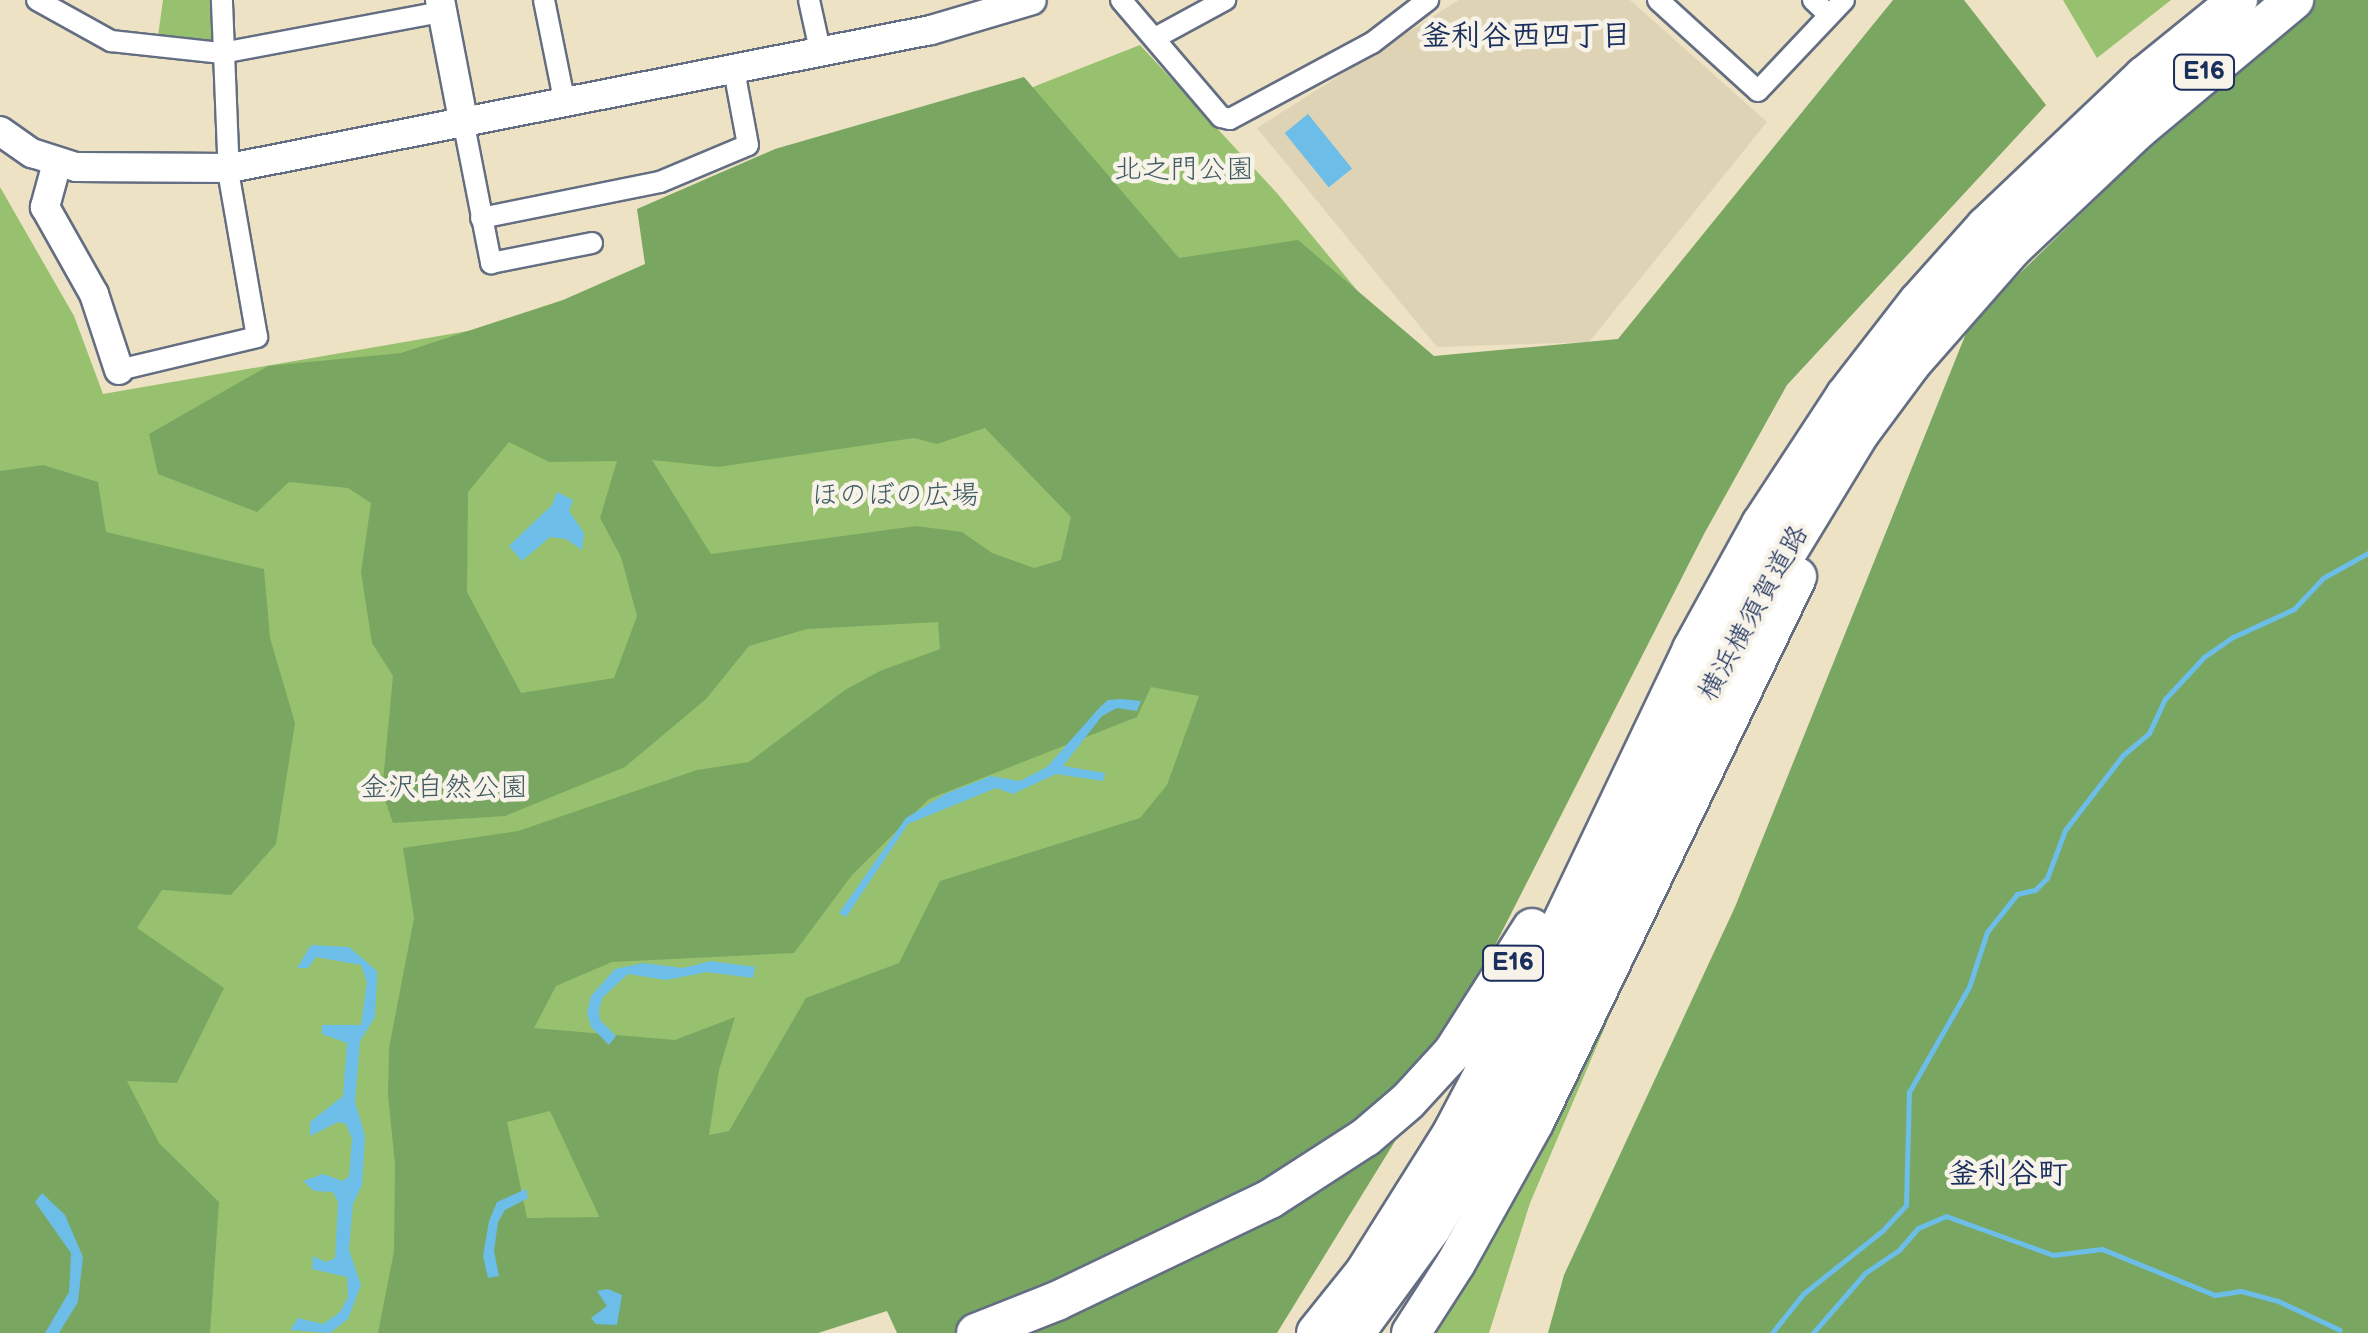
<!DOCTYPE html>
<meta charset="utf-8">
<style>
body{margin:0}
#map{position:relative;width:2368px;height:1333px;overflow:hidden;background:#ede2c4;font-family:"Balsamiq Sans","Klee One",sans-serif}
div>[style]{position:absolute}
.built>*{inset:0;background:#dfd3b6}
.green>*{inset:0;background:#97c16e}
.forest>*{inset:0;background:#79a761}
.water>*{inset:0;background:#6cbde7;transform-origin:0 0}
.stream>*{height:5px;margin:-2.5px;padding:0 2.5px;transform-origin:2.5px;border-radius:2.5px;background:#6cbde7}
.roads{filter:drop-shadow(2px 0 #646e82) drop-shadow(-2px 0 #646e82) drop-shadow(0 2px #646e82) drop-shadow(0 -2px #646e82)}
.street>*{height:20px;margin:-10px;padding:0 10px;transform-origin:10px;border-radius:10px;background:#fff}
.secondary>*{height:28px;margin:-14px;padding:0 14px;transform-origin:14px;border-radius:14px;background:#fff}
.highway>*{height:38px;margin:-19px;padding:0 19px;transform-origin:19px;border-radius:19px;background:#fff}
span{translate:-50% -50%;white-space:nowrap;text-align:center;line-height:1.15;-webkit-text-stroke:9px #f7f3e8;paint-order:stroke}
.shield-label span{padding:2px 8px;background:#f7f3e8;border:2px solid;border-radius:8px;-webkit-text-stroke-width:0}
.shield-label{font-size:25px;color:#1b2f5e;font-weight:700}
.park-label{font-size:28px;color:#405b63}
.street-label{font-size:28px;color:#1b2f5e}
.neighbourhood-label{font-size:30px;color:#1b2f5e;font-weight:700}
</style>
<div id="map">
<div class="built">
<i style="clip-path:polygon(1459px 0,1630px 0,1767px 122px,1589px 342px,1437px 347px,1257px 128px)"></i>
</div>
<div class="green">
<i style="clip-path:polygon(163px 0,214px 0,214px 43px,158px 36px)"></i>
<i style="clip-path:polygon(2063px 0,2171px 0,2097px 58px)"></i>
<i style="clip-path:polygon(1140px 45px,1276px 192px,1412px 357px,1162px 886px,711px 1333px,0 1333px,0 187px,74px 316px,103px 394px,555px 316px,1038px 85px)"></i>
<i style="clip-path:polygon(1633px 961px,1530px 1203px,1489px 1333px,1433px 1333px)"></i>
</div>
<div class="forest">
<i style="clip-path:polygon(evenodd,1893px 0,1964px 0,2046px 105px,1787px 385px,1704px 534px,1397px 1138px,1277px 1333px,897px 1333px,887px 1311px,818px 1333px,378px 1333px,394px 1251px,395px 1164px,388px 1096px,389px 1048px,414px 918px,403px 848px,518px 831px,697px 770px,749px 762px,845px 690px,880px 671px,940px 649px,938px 622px,807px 629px,749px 646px,706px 699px,625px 767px,505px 816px,393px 823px,382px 792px,393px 676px,372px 643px,361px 572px,371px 503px,348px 488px,289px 482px,257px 512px,158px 474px,149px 434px,268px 366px,401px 353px,563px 300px,645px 264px,637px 209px,775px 149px,1024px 77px,1179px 258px,1298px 240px,1434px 356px,1618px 339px,1893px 0,985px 428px,1071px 517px,1061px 560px,1034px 568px,992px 553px,962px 532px,916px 526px,711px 554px,652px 460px,718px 467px,914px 438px,937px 444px,985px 428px,1893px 0,509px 442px,549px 462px,617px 461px,600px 518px,621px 557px,637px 616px,614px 678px,521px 693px,467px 592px,468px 492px,509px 442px,1893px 0,1151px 687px,1199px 696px,1167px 785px,1140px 818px,940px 881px,899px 963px,806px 998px,729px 1131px,709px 1135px,719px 1070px,735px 1017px,675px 1040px,534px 1028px,556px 986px,612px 962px,794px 953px,852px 875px,929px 799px,1137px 717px,1151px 687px,1893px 0,550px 1111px,599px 1216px,599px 1217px,527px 1218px,507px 1122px,550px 1111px)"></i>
<i style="clip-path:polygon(2226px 0,2368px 0,2368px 1333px,1548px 1333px,1564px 1275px,1735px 907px,1971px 321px,2223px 75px)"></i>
<i style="clip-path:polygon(43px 465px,98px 482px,106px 532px,264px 569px,270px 638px,295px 723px,276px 844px,231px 895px,162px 890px,137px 928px,224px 988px,177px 1083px,127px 1081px,159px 1143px,219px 1202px,210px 1333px,0 1333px,0 471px)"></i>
</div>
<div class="water">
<i style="left:1308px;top:114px;width:70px;height:30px;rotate:51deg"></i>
<i style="clip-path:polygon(557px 492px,573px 500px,569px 511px,584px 533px,582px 550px,566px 539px,550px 537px,522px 561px,509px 546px,552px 505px)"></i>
<i style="clip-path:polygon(1122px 699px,1141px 701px,1137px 711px,1117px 708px,1102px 716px,1063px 766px,1105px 773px,1103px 781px,1056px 774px,1013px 794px,996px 788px,908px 824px,846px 917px,839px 913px,906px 818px,945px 794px,991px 776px,1020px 781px,1047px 767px,1100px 707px,1108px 700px)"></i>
<i style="clip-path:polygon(311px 945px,349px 947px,377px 971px,377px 980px,375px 1017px,360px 1041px,355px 1102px,365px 1136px,362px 1185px,353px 1204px,349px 1250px,361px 1285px,348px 1319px,330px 1333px,290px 1330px,298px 1318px,323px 1324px,340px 1312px,348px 1297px,347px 1277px,312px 1269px,313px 1256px,326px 1262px,335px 1258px,338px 1202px,333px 1192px,314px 1191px,303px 1181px,323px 1174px,343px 1181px,349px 1176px,352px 1139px,346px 1124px,338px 1122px,310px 1136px,310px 1122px,343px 1096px,347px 1043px,322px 1034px,322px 1025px,361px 1025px,367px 982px,361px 965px,316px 957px,308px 968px,297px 968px)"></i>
<i style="clip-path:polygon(711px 961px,755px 967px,753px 978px,707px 972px,666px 980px,628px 974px,603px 997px,599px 1009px,600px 1020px,616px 1036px,609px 1045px,591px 1027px,587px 1013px,591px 996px,615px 969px,643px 963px,683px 968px)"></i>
<i style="clip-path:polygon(526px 1189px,528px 1198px,505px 1210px,498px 1222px,494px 1251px,499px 1276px,488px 1278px,483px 1256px,489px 1221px,497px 1202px)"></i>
<i style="clip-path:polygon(42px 1193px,65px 1215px,83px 1257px,78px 1302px,59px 1333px,45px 1333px,69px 1292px,71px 1253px,35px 1202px)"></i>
<i style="clip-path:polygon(608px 1289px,622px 1295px,617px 1325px,596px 1324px,591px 1318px,607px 1306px,597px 1291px)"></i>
</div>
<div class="stream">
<i style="left:1772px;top:1333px;width:50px;rotate:-51.5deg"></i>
<i style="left:1803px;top:1294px;width:101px;rotate:-38.6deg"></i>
<i style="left:1882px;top:1231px;width:35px;rotate:-47deg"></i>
<i style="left:1906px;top:1205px;width:113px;rotate:-88.5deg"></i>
<i style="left:1909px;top:1092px;width:121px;rotate:-60.3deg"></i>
<i style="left:1969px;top:987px;width:58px;rotate:-71.9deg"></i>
<i style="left:1987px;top:932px;width:48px;rotate:-51.7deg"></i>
<i style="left:2017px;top:894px;width:18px;rotate:-13deg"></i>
<i style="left:2035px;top:890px;width:17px;rotate:-45deg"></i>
<i style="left:2047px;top:878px;width:51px;rotate:-69.4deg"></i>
<i style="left:2065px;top:830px;width:95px;rotate:-52.3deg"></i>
<i style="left:2123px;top:755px;width:34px;rotate:-40deg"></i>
<i style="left:2149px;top:733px;width:38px;rotate:-65deg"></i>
<i style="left:2165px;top:699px;width:57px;rotate:-47.1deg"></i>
<i style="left:2204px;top:657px;width:35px;rotate:-35deg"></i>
<i style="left:2233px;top:637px;width:67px;rotate:-24.7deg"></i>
<i style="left:2294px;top:609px;width:42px;rotate:-46.9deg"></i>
<i style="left:2323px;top:578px;width:51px;rotate:-29.1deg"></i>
<i style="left:1813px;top:1333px;width:79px;rotate:-49.1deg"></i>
<i style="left:1865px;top:1273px;width:41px;rotate:-34.1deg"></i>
<i style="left:1899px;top:1250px;width:29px;rotate:-49deg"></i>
<i style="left:1918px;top:1228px;width:30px;rotate:-23deg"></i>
<i style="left:1946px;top:1216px;width:114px;rotate:20deg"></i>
<i style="left:2053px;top:1255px;width:49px;rotate:-7deg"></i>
<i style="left:2102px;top:1249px;width:122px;rotate:22.2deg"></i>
<i style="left:2215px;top:1295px;width:26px;rotate:-9deg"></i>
<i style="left:2241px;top:1291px;width:38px;rotate:15deg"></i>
<i style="left:2278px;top:1301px;width:68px;rotate:25.1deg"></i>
</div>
<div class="roads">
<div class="street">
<i style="left:37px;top:0;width:85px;rotate:29deg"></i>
<i style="left:111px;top:41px;width:112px;rotate:6.2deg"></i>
<i style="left:222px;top:53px;width:224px;rotate:-10.6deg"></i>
<i style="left:544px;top:0;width:101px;rotate:78.6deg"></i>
<i style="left:809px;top:0;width:51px;rotate:77.6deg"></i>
<i style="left:1121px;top:0;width:154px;rotate:49.5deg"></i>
<i style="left:1221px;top:117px;width:9px;rotate:13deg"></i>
<i style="left:1230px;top:119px;width:161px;rotate:-28.2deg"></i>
<i style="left:1372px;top:43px;width:71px;rotate:-37.5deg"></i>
<i style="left:1658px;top:0;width:135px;rotate:42.3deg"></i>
<i style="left:1758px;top:91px;width:125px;rotate:-46.6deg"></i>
<i style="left:1813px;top:0;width:22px;rotate:43deg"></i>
<i style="left:1155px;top:38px;width:80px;rotate:-28.5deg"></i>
<i style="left:464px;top:125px;width:141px;rotate:78.9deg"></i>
<i style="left:491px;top:263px;width:103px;rotate:-11.2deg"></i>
<i style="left:481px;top:218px;width:183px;rotate:-11.4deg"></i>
<i style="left:660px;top:182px;width:95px;rotate:-22.8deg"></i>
<i style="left:748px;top:145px;width:76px;rotate:-100.6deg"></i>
<i style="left:119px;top:370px;width:142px;rotate:-13.4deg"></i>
<i style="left:257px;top:337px;width:162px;rotate:-99.9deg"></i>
<i style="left:229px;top:177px;width:177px;rotate:-92.3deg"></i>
</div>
<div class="secondary">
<i style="left:440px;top:0;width:127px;rotate:79.1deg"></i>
<i style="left:0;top:131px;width:39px;rotate:35deg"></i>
<i style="left:32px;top:153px;width:46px;rotate:17.7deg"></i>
<i style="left:76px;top:167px;width:154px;rotate:0.4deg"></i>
<i style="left:230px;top:168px;width:714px;rotate:-11.14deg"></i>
<i style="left:931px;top:30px;width:105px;rotate:-16.5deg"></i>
<i style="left:57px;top:163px;width:46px;rotate:105.3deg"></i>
<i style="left:45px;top:207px;width:100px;rotate:60.6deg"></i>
<i style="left:94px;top:294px;width:80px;rotate:71.8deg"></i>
</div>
<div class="highway">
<i style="left:976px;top:1333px;width:87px;rotate:-21.6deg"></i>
<i style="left:1057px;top:1301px;width:236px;rotate:-25.6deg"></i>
<i style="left:1270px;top:1199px;width:114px;rotate:-32.9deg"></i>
<i style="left:1366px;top:1137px;width:55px;rotate:-40.6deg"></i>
<i style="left:1408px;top:1101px;width:67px;rotate:-47.4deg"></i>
<i style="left:1453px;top:1052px;width:147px;rotate:-57.5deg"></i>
<i style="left:1316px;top:1333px;width:77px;rotate:-51.3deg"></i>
<i style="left:1364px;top:1273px;width:165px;rotate:-57.8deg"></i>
<i style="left:1452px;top:1133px;width:215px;rotate:-62.2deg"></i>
<i style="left:1552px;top:943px;width:326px;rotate:-64.5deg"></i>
<i style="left:1692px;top:649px;width:143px;rotate:-61.1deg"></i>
<i style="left:1761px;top:524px;width:153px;rotate:-56.7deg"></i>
<i style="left:1845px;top:396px;width:119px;rotate:-52.2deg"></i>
<i style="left:1918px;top:302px;width:102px;rotate:-48.2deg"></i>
<i style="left:1986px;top:226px;width:218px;rotate:-43.5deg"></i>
<i style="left:2144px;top:76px;width:121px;rotate:-39deg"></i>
<i style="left:1355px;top:1333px;width:129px;rotate:-53.8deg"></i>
<i style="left:1431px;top:1229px;width:93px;rotate:-59deg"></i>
<i style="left:1479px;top:1149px;width:602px;rotate:-63.14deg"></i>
<i style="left:1751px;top:612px;width:210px;rotate:-58.7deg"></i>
<i style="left:1860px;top:433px;width:86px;rotate:-53.5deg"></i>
<i style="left:1911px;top:364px;width:153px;rotate:-48.7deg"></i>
<i style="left:2012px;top:249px;width:175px;rotate:-43.4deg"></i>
<i style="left:2139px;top:129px;width:202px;rotate:-39.8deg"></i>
<i style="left:1411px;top:1333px;width:83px;rotate:-57.3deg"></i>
<i style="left:1456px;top:1263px;width:162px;rotate:-60.9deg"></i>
<i style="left:1535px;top:1121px;width:604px;rotate:-64.28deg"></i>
</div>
</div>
<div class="shield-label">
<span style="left:2204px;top:72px">E16</span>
<span style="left:1513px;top:963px">E16</span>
</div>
<div class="park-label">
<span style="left:1184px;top:170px">北之門公園</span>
<span style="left:895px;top:496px">ほのぼの広場</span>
<span style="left:444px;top:788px">金沢自然公園</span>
</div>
<div class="street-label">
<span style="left:1754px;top:613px;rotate:-61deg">横浜横須賀道路</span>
</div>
<div class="neighbourhood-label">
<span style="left:1526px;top:36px">釜利谷西四丁目</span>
<span style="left:2008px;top:1174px">釜利谷町</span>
</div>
</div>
